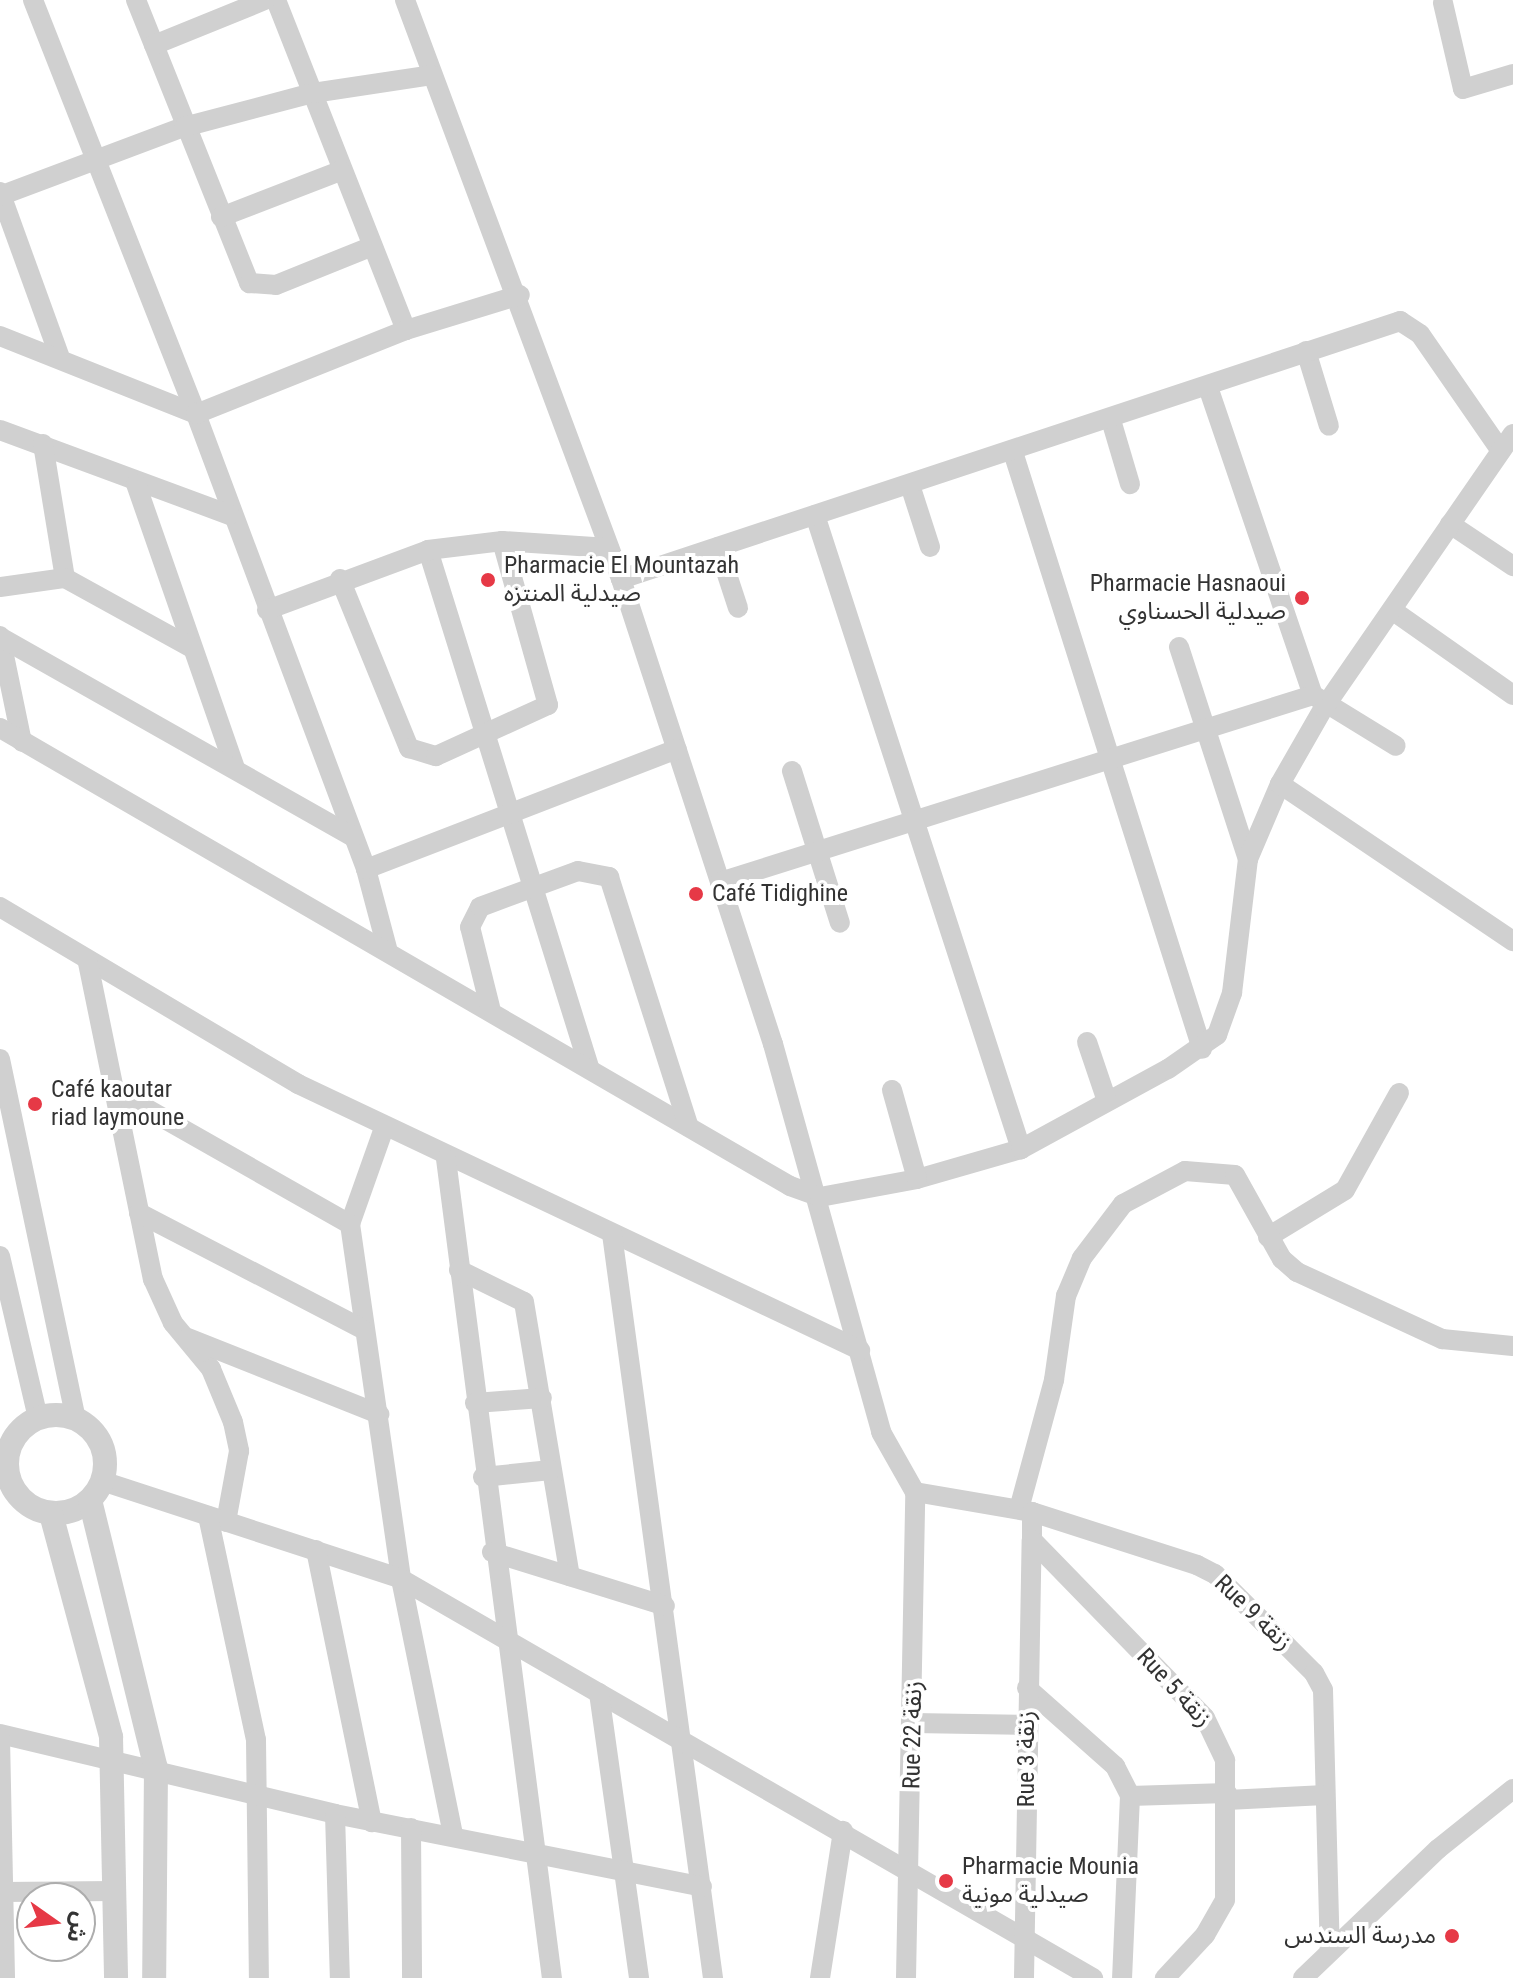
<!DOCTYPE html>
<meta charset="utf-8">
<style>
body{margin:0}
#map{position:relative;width:1513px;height:1978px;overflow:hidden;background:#fff;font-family:"Roboto Condensed","Noto Sans Arabic",sans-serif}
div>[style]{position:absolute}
.minor>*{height:20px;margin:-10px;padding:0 10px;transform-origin:10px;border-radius:10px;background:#d0d0d0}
.tertiary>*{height:24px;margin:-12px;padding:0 12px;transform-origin:12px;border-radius:12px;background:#d0d0d0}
.tertiary>.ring{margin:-12px;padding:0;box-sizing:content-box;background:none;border:24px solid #d0d0d0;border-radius:50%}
.dots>*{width:22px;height:22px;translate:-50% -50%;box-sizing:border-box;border:4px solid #fff;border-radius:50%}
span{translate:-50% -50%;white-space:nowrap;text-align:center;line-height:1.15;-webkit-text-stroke:8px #fff;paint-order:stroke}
.poi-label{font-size:24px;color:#333}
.left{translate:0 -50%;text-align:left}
.right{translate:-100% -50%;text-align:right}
.street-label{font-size:24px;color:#333}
.north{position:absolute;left:16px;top:1882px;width:80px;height:80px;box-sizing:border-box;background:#fff;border:2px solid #adadad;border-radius:50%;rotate:104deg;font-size:22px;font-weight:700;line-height:32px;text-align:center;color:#333}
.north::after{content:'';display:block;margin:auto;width:28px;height:36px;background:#e63946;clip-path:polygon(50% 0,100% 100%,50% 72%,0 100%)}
</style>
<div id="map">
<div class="minor">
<i style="left:33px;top:0;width:445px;rotate:68.5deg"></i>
<i style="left:196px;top:414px;width:486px;rotate:69.5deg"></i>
<i style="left:366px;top:869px;width:82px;rotate:75.1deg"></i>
<i style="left:136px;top:0;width:305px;rotate:68.2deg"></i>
<i style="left:249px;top:283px;width:27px;rotate:4deg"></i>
<i style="left:276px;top:285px;width:101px;rotate:-22deg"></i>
<i style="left:276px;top:0;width:355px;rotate:68.5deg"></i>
<i style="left:405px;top:0;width:618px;rotate:69.54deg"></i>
<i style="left:621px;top:579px;width:489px;rotate:71.9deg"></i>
<i style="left:773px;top:1044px;width:403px;rotate:74.4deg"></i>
<i style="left:881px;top:1432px;width:69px;rotate:60.5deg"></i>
<i style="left:1443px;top:3px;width:88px;rotate:76.9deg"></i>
<i style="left:1463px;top:89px;width:52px;rotate:-16.7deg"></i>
<i style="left:154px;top:45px;width:120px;rotate:-22.1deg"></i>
<i style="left:0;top:192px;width:173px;rotate:70.1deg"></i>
<i style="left:0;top:196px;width:197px;rotate:-20.6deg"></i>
<i style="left:184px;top:127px;width:133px;rotate:-14.8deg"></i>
<i style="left:313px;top:93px;width:120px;rotate:-8.6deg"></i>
<i style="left:221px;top:217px;width:128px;rotate:-21.1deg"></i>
<i style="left:0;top:336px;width:211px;rotate:21.7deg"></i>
<i style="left:196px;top:414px;width:226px;rotate:-21.8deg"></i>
<i style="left:406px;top:330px;width:119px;rotate:-17.1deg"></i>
<i style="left:1306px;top:351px;width:78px;rotate:73deg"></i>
<i style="left:1208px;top:387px;width:325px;rotate:71.2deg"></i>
<i style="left:1313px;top:695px;width:97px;rotate:31.6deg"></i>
<i style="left:1111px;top:420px;width:67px;rotate:73.5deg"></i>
<i style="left:0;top:430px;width:245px;rotate:20.3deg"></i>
<i style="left:43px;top:444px;width:136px;rotate:80.7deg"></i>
<i style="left:1013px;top:452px;width:626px;rotate:72.43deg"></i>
<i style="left:136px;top:484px;width:299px;rotate:70.8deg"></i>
<i style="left:910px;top:485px;width:65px;rotate:72.1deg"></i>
<i style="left:815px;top:515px;width:667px;rotate:72deg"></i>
<i style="left:1450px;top:524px;width:76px;rotate:33.7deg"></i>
<i style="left:718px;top:547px;width:64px;rotate:71.8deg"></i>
<i style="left:428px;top:550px;width:541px;rotate:72.7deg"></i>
<i style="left:340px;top:579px;width:183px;rotate:67.8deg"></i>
<i style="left:409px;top:748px;width:28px;rotate:17deg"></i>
<i style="left:436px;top:756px;width:123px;rotate:-24.5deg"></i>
<i style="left:548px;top:705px;width:170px;rotate:-105.7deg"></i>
<i style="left:621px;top:579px;width:821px;rotate:-18.32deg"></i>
<i style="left:1400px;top:321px;width:24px;rotate:33deg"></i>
<i style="left:1420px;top:334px;width:142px;rotate:55.3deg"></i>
<i style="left:0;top:587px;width:66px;rotate:-7.9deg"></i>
<i style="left:65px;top:578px;width:143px;rotate:28.9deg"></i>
<i style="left:267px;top:610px;width:172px;rotate:-20.4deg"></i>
<i style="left:428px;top:550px;width:75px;rotate:-6.9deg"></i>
<i style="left:502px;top:541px;width:107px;rotate:3.7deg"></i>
<i style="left:1392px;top:610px;width:148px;rotate:35.1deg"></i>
<i style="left:0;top:636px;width:108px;rotate:78.3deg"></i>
<i style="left:0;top:637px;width:406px;rotate:29.5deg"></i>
<i style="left:1179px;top:647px;width:223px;rotate:72deg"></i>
<i style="left:0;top:728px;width:913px;rotate:30.1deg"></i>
<i style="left:790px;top:1186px;width:32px;rotate:20deg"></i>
<i style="left:820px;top:1197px;width:99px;rotate:-10.5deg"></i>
<i style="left:917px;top:1179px;width:108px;rotate:-16.1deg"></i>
<i style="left:1021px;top:1149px;width:167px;rotate:-28.6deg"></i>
<i style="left:1168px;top:1069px;width:60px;rotate:-34.8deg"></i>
<i style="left:1217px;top:1035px;width:45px;rotate:-70.3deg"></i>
<i style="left:1232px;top:993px;width:135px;rotate:-83.2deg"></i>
<i style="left:1248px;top:859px;width:82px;rotate:-66.9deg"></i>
<i style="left:1280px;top:784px;width:86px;rotate:-60.2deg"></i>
<i style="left:1323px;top:709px;width:334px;rotate:-55.4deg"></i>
<i style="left:792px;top:771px;width:159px;rotate:72.5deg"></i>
<i style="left:1280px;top:784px;width:281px;rotate:34deg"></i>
<i style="left:366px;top:869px;width:333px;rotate:-21.1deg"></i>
<i style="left:720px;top:882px;width:622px;rotate:-17.5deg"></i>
<i style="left:0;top:907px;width:347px;rotate:30.7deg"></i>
<i style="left:298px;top:1084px;width:622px;rotate:25.33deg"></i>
<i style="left:88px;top:963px;width:323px;rotate:78.4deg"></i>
<i style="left:153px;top:1279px;width:48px;rotate:65.6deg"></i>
<i style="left:173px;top:1323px;width:60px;rotate:50.4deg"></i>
<i style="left:211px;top:1369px;width:57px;rotate:67.5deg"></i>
<i style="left:233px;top:1422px;width:30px;rotate:78deg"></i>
<i style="left:239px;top:1451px;width:72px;rotate:100.4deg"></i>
<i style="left:490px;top:1007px;width:82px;rotate:-104deg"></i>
<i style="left:470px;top:927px;width:22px;rotate:-63deg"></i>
<i style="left:480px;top:907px;width:104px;rotate:-20.2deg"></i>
<i style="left:578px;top:871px;width:32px;rotate:11deg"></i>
<i style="left:609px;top:877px;width:262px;rotate:72.3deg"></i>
<i style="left:1087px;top:1042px;width:62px;rotate:71.3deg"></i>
<i style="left:0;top:1059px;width:368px;rotate:78.1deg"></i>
<i style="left:112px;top:1089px;width:274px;rotate:29.6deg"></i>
<i style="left:892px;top:1090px;width:92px;rotate:74.3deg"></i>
<i style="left:384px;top:1128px;width:102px;rotate:109.5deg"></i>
<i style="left:350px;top:1224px;width:359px;rotate:81.8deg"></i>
<i style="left:401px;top:1579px;width:260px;rotate:78.5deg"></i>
<i style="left:446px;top:1159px;width:826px;rotate:82.63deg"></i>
<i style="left:139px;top:1213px;width:250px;rotate:27.4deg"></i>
<i style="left:612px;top:1234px;width:751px;rotate:82.27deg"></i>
<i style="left:1268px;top:1237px;width:90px;rotate:-31.4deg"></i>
<i style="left:1345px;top:1190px;width:111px;rotate:-60.9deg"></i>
<i style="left:0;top:1256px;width:166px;rotate:76.8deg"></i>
<i style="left:459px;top:1270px;width:72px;rotate:26.2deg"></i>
<i style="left:524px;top:1302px;width:278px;rotate:80.5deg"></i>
<i style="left:188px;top:1338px;width:206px;rotate:21.7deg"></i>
<i style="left:475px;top:1403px;width:67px;rotate:-4.3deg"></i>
<i style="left:483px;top:1477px;width:68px;rotate:-5.9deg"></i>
<i style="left:102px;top:1481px;width:315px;rotate:18.1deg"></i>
<i style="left:401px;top:1579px;width:799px;rotate:29.97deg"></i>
<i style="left:915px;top:1492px;width:119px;rotate:9.7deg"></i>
<i style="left:1032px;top:1512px;width:173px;rotate:17.8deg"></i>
<i style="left:1197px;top:1565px;width:20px;rotate:27deg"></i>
<i style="left:1215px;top:1574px;width:140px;rotate:45deg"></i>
<i style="left:1314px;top:1673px;width:19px;rotate:62deg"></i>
<i style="left:1323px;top:1690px;width:260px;rotate:88.5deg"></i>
<i style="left:1019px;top:1509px;width:134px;rotate:-74.8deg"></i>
<i style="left:1054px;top:1380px;width:85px;rotate:-81.9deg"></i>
<i style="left:1066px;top:1296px;width:41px;rotate:-67.2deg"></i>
<i style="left:1082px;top:1258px;width:68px;rotate:-52.8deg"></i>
<i style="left:1123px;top:1204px;width:70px;rotate:-28deg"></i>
<i style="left:1185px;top:1171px;width:50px;rotate:4.6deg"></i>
<i style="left:1235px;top:1175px;width:96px;rotate:60.8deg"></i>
<i style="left:1282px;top:1259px;width:20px;rotate:41deg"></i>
<i style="left:1297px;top:1272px;width:160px;rotate:24.8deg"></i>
<i style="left:1442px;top:1339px;width:71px;rotate:5.6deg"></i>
<i style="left:1032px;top:1512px;width:28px;rotate:90deg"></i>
<i style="left:1032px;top:1540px;width:248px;rotate:45.8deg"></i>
<i style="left:1205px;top:1718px;width:47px;rotate:64.5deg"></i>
<i style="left:1225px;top:1760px;width:140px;rotate:90deg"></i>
<i style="left:1225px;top:1900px;width:40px;rotate:119.7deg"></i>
<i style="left:1205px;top:1935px;width:59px;rotate:132.9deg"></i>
<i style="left:208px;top:1516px;width:229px;rotate:77.9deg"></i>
<i style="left:256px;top:1740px;width:238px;rotate:89.3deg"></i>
<i style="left:316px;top:1550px;width:278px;rotate:78.4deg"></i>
<i style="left:492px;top:1552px;width:181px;rotate:17.3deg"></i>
<i style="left:1027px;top:1688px;width:118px;rotate:41.6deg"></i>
<i style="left:1115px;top:1766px;width:34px;rotate:63deg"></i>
<i style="left:1130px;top:1796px;width:182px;rotate:92.5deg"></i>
<i style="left:599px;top:1693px;width:288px;rotate:82deg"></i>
<i style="left:913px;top:1723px;width:114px;rotate:1deg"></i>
<i style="left:0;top:1734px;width:344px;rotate:13.4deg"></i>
<i style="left:335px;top:1814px;width:374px;rotate:11.2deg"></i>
<i style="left:0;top:1738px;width:240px;rotate:88.8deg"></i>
<i style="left:1130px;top:1796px;width:97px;rotate:-1.8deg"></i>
<i style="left:1227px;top:1800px;width:98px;rotate:-2.9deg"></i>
<i style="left:335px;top:1814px;width:164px;rotate:88.3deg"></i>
<i style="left:411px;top:1828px;width:150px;rotate:89.6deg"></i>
<i style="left:3px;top:1892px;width:111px;rotate:-0.5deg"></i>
<i style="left:820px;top:1978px;width:149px;rotate:-81.1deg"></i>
<i style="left:906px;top:1978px;width:486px;rotate:-88.9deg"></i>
<i style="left:1024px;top:1978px;width:438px;rotate:-89deg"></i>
<i style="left:1303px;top:1978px;width:187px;rotate:-43.7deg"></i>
<i style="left:1438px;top:1849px;width:96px;rotate:-38.7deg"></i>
</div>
<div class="tertiary">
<i class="ring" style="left:7px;top:1415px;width:74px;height:74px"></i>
<i style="left:90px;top:1500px;width:276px;rotate:76.2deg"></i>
<i style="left:156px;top:1768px;width:210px;rotate:90.5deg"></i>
<i style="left:51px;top:1514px;width:231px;rotate:74.9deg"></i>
<i style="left:111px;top:1737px;width:241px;rotate:88.8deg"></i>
</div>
<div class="dots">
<i style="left:488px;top:580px;background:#e63946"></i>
<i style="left:1302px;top:598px;background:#e63946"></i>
<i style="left:696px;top:894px;background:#e63946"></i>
<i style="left:35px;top:1104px;background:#e63946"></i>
<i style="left:946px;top:1881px;background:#e63946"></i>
<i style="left:1452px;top:1936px;background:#e63946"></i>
</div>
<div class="poi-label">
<span class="left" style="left:504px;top:580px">Pharmacie El Mountazah<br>صيدلية المنتزه</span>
<span class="right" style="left:1286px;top:598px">Pharmacie Hasnaoui<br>صيدلية الحسناوي</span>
<span class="left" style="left:712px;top:894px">Café Tidighine</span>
<span class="left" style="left:51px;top:1104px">Café kaoutar<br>riad laymoune</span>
<span class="left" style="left:962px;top:1881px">Pharmacie Mounia<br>صيدلية مونية</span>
<span class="right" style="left:1436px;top:1936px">مدرسة السندس</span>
</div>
<div class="street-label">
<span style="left:1253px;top:1613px;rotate:44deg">Rue 9 زنقة</span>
<span style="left:1174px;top:1688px;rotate:47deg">Rue 5 زنقة</span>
<span style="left:913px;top:1735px;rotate:-89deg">Rue 22 زنقة</span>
<span style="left:1027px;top:1759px;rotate:-90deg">Rue 3 زنقة</span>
</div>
<div class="north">ش</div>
</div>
